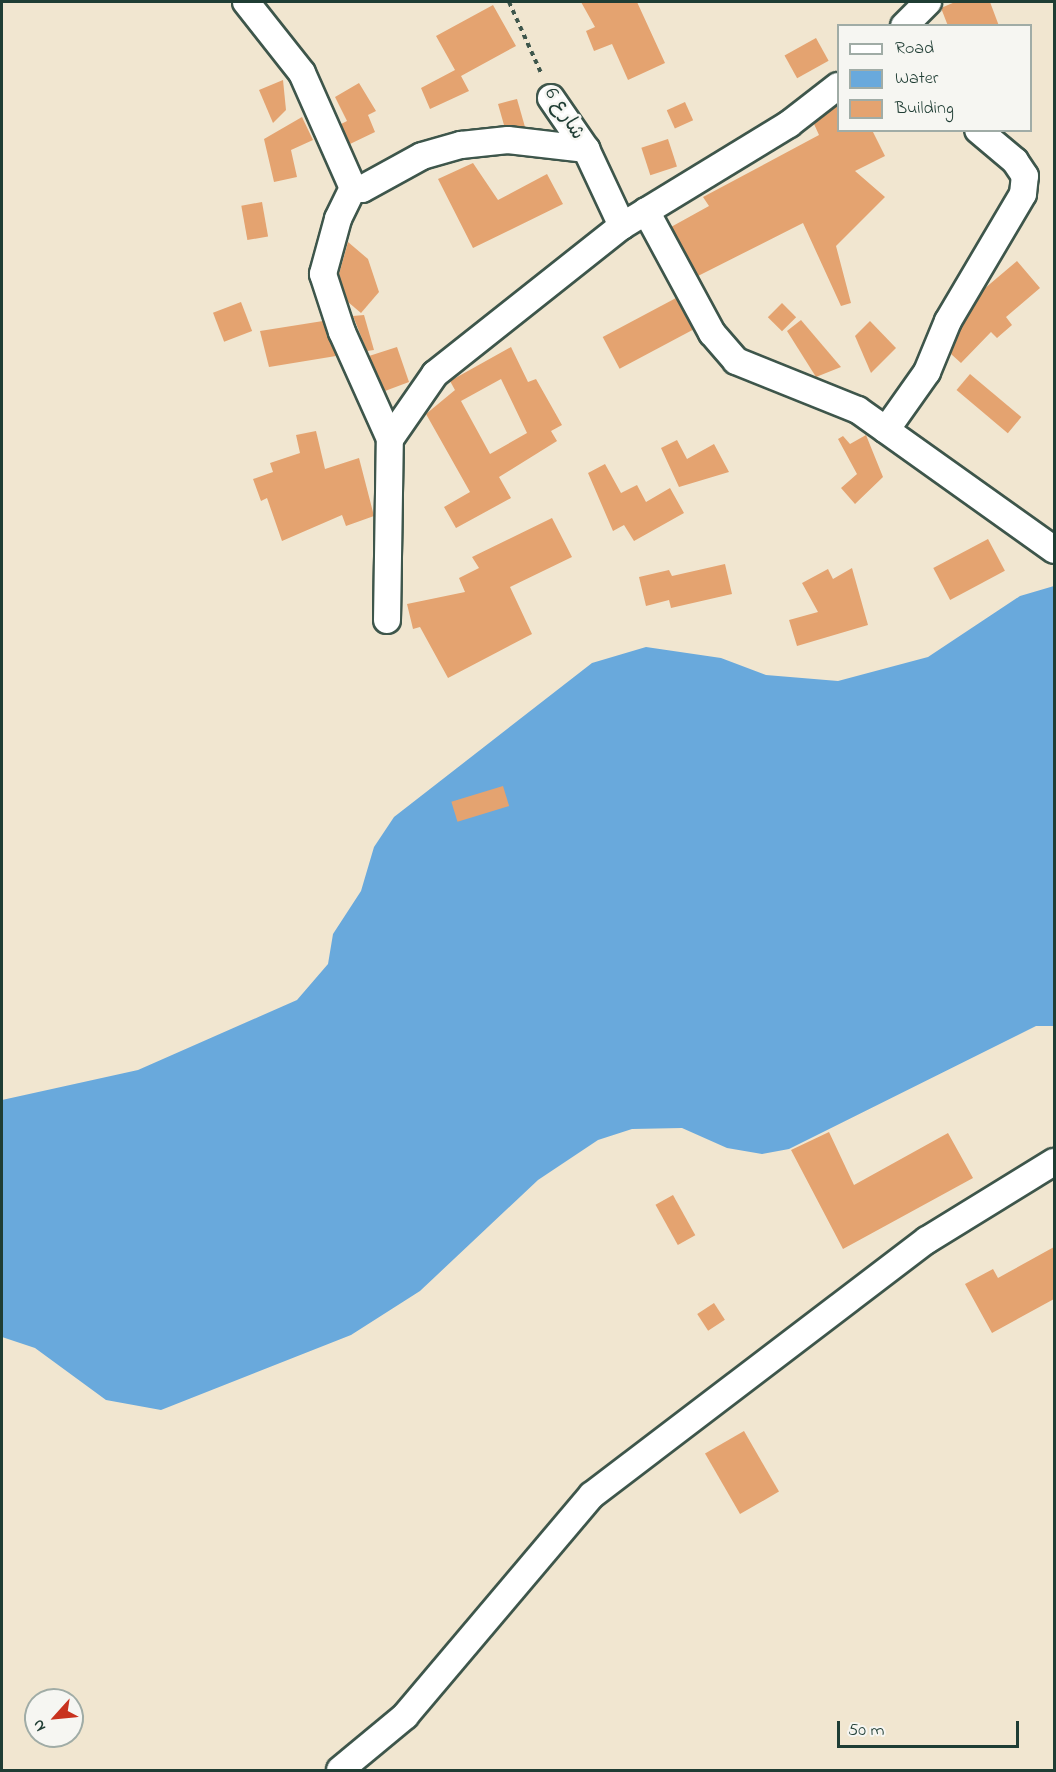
<!DOCTYPE html>
<meta charset="utf-8">
<style>
body{margin:0}
#map{position:relative;width:1056px;height:1772px;overflow:hidden;background:#f1e6d0;font-family:"Indie Flower","Playpen Sans Arabic",sans-serif}
div>[style]{position:absolute}
.water>*{inset:0;background:#69a9dc}
.building>*{inset:0;background:#e4a370;transform-origin:0 0}
.path>*{height:4px;margin-top:-2px;transform-origin:0;background:repeating-linear-gradient(90deg,#3e564b 0 4.5px,transparent 0 9px)}
.roads{filter:drop-shadow(2px 0 #3e564b) drop-shadow(-2px 0 #3e564b) drop-shadow(0 2px #3e564b) drop-shadow(0 -2px #3e564b)}
.minor>*{height:26px;margin:-13px;padding:0 13px;transform-origin:13px;border-radius:13px;background:#fff}
span{translate:-50% -50%;white-space:nowrap;text-align:center;line-height:1.15;-webkit-text-stroke:5px #f6f6f2;paint-order:stroke}
.street-label{font-size:20px;color:#1f3d34}
.frame{position:absolute;inset:0;border:3px solid #1f3d34;pointer-events:none}
.legend{position:absolute;left:837px;top:24px;width:195px;height:108px;box-sizing:border-box;background:#f6f6f2;border:2px solid #a0aca6;margin:0;padding:8px 10px;list-style:none;font-size:18px;color:#1f3d34}
.legend li{display:flex;align-items:center;gap:12px;height:30px}
.legend b{width:30px;border:2px solid #a0aca6}
.north{position:absolute;left:24px;top:1688px;width:60px;height:60px;box-sizing:border-box;background:#f6f6f2;border:2px solid #a0aca6;border-radius:50%;rotate:243deg;font-size:16px;font-weight:700;line-height:24px;text-align:center;color:#1f3d34}
.north::after{content:'';display:block;margin:auto;width:21px;height:27px;background:#c8321e;clip-path:polygon(50% 0,100% 100%,50% 72%,0 100%)}
.scale{position:absolute;left:837px;top:1721px;width:182px;height:27px;box-sizing:border-box;border:3px solid #1f3d34;border-top:0;padding-left:8px;font-size:18px;line-height:21px;white-space:nowrap;color:#1f3d34;-webkit-text-stroke:4px #f6f6f2;paint-order:stroke}
</style>
<div id="map">
<div class="water">
<i style="clip-path:polygon(1054px 586px,1054px 1026px,1036px 1026px,789px 1149px,762px 1154px,727px 1148px,682px 1128px,632px 1129px,598px 1140px,538px 1180px,420px 1291px,351px 1335px,161px 1410px,106px 1400px,35px 1348px,2px 1337px,2px 1100px,138px 1070px,297px 1000px,328px 964px,333px 934px,361px 891px,374px 847px,394px 817px,592px 663px,646px 647px,721px 658px,766px 675px,838px 681px,928px 657px,1020px 596px)"></i>
</div>
<div class="building">
<i style="clip-path:polygon(581px 2px,637px 2px,665px 63px,628px 80px,612px 44px,594px 51px,586px 31px,595px 27px)"></i>
<i style="clip-path:polygon(955px 2px,990px 2px,999px 26px,948px 26px,941px 8px)"></i>
<i style="clip-path:polygon(493px 5px,516px 46px,461px 76px,469px 91px,430px 109px,421px 88px,455px 70px,436px 36px)"></i>
<i style="left:816px;top:38px;width:26px;height:36px;rotate:61deg"></i>
<i style="clip-path:polygon(283px 80px,286px 110px,273px 123px,259px 90px)"></i>
<i style="clip-path:polygon(359px 83px,376px 111px,368px 115px,375px 132px,350px 144px,341px 124px,347px 121px,335px 97px)"></i>
<i style="clip-path:polygon(517px 99px,525px 127px,504px 125px,498px 104px)"></i>
<i style="left:685px;top:102px;width:20px;height:20px;rotate:66deg"></i>
<i style="clip-path:polygon(838px 105px,838px 130px,872px 130px,885px 156px,855px 171px,885px 197px,836px 246px,851px 303px,841px 306px,803px 223px,698px 276px,671px 227px,709px 206px,703px 197px,819px 135px,814px 124px)"></i>
<i style="clip-path:polygon(302px 117px,313px 140px,291px 150px,297px 177px,274px 182px,264px 139px)"></i>
<i style="left:668px;top:139px;width:29px;height:28px;rotate:72deg"></i>
<i style="clip-path:polygon(473px 163px,498px 200px,547px 174px,563px 204px,473px 248px,438px 179px)"></i>
<i style="left:262px;top:202px;width:35px;height:21px;rotate:80deg"></i>
<i style="clip-path:polygon(348px 242px,368px 259px,379px 292px,361px 313px,348px 302px,339px 274px)"></i>
<i style="clip-path:polygon(1017px 261px,1040px 288px,1006px 317px,1012px 325px,997px 338px,991px 332px,961px 363px,951px 354px,961px 328px,984px 289px)"></i>
<i style="left:676px;top:298px;width:36px;height:83px;rotate:62deg"></i>
<i style="left:241px;top:302px;width:31px;height:30px;rotate:69deg"></i>
<i style="left:782px;top:303px;width:20px;height:20px;rotate:45deg"></i>
<i style="clip-path:polygon(364px 315px,374px 350px,367px 351px,353px 316px)"></i>
<i style="clip-path:polygon(801px 320px,841px 367px,816px 377px,787px 331px)"></i>
<i style="clip-path:polygon(323px 321px,336px 356px,269px 367px,260px 331px)"></i>
<i style="clip-path:polygon(870px 321px,896px 348px,871px 373px,855px 336px)"></i>
<i style="clip-path:polygon(397px 347px,409px 382px,385px 391px,369px 356px)"></i>
<i style="clip-path:polygon(511px 347px,528px 382px,536px 379px,562px 425px,551px 431px,557px 441px,499px 477px,511px 498px,456px 528px,444px 507px,470px 492px,426px 414px,455px 390px,490px 454px,527px 433px,501px 379px,461px 401px,450px 381px)"></i>
<i style="left:970px;top:374px;width:67px;height:21px;rotate:40deg"></i>
<i style="clip-path:polygon(316px 431px,325px 469px,359px 458px,374px 516px,346px 526px,342px 515px,282px 541px,267px 498px,261px 501px,253px 479px,273px 472px,270px 463px,300px 453px,296px 435px)"></i>
<i style="clip-path:polygon(866px 435px,883px 477px,855px 504px,841px 488px,857px 474px,838px 439px,843px 436px,850px 444px)"></i>
<i style="clip-path:polygon(677px 440px,687px 459px,714px 444px,729px 472px,679px 487px,661px 448px)"></i>
<i style="clip-path:polygon(605px 464px,621px 493px,637px 485px,646px 502px,670px 488px,684px 513px,634px 541px,624px 525px,613px 531px,588px 473px)"></i>
<i style="clip-path:polygon(552px 518px,572px 557px,510px 587px,532px 634px,448px 678px,420px 627px,413px 629px,407px 604px,465px 592px,459px 578px,479px 568px,472px 557px)"></i>
<i style="left:988px;top:539px;width:36px;height:62px;rotate:62deg"></i>
<i style="clip-path:polygon(725px 564px,732px 594px,671px 608px,669px 600px,646px 606px,639px 577px,669px 570px,672px 576px)"></i>
<i style="clip-path:polygon(852px 568px,868px 625px,797px 646px,789px 620px,818px 612px,802px 583px,828px 569px,833px 579px)"></i>
<i style="left:503px;top:786px;width:21px;height:54px;rotate:73deg"></i>
<i style="clip-path:polygon(829px 1132px,854px 1185px,948px 1133px,973px 1178px,843px 1249px,791px 1150px)"></i>
<i style="left:673px;top:1195px;width:46px;height:20px;rotate:61deg"></i>
<i style="clip-path:polygon(1054px 1247px,1054px 1299px,992px 1333px,965px 1284px,993px 1269px,998px 1278px)"></i>
<i style="left:714px;top:1303px;width:20px;height:20px;rotate:57deg"></i>
<i style="left:744px;top:1431px;width:70px;height:45px;rotate:60deg"></i>
</div>
<div class="path">
<i style="left:509px;top:2px;width:80px;rotate:65.7deg"></i>
</div>
<div class="roads">
<div class="minor">
<i style="left:246px;top:2px;width:90px;rotate:51.7deg"></i>
<i style="left:302px;top:73px;width:126px;rotate:66.1deg"></i>
<i style="left:904px;top:26px;width:34px;rotate:-45deg"></i>
<i style="left:551px;top:98px;width:62px;rotate:55.5deg"></i>
<i style="left:586px;top:149px;width:85px;rotate:64.9deg"></i>
<i style="left:353px;top:188px;width:34px;rotate:116deg"></i>
<i style="left:338px;top:219px;width:57px;rotate:105.3deg"></i>
<i style="left:323px;top:274px;width:61px;rotate:71.9deg"></i>
<i style="left:342px;top:332px;width:117px;rotate:65.8deg"></i>
<i style="left:353px;top:188px;width:9px;rotate:6deg"></i>
<i style="left:362px;top:189px;width:68px;rotate:-28.8deg"></i>
<i style="left:422px;top:156px;width:41px;rotate:-15.8deg"></i>
<i style="left:461px;top:145px;width:47px;rotate:-6.1deg"></i>
<i style="left:508px;top:140px;width:79px;rotate:6.6deg"></i>
<i style="left:646px;top:211px;width:139px;rotate:61.6deg"></i>
<i style="left:712px;top:333px;width:37px;rotate:49deg"></i>
<i style="left:736px;top:361px;width:131px;rotate:21.9deg"></i>
<i style="left:858px;top:410px;width:241px;rotate:35.5deg"></i>
<i style="left:886px;top:430px;width:71px;rotate:-54.7deg"></i>
<i style="left:927px;top:372px;width:55px;rotate:-67.6deg"></i>
<i style="left:948px;top:321px;width:147px;rotate:-59.4deg"></i>
<i style="left:1023px;top:194px;width:18px;rotate:-84deg"></i>
<i style="left:1025px;top:176px;width:18px;rotate:-124deg"></i>
<i style="left:1015px;top:161px;width:48px;rotate:-140deg"></i>
<i style="left:387px;top:620px;width:181px;rotate:-89.1deg"></i>
<i style="left:390px;top:439px;width:79px;rotate:-55.3deg"></i>
<i style="left:435px;top:374px;width:238px;rotate:-38.4deg"></i>
<i style="left:622px;top:226px;width:196px;rotate:-31.4deg"></i>
<i style="left:789px;top:124px;width:62px;rotate:-37.8deg"></i>
<i style="left:340px;top:1770px;width:85px;rotate:-39.7deg"></i>
<i style="left:405px;top:1716px;width:289px;rotate:-49.8deg"></i>
<i style="left:592px;top:1495px;width:421px;rotate:-37.3deg"></i>
<i style="left:927px;top:1240px;width:149px;rotate:-31.6deg"></i>
</div>
</div>
<div class="street-label">
<span style="left:564px;top:114px;rotate:58deg">شارع 6</span>
</div>
<div class="frame"></div>
<ul class="legend">
<li><b style="height:8px;background:#fff"></b>Road</li>
<li><b style="height:16px;background:#69a9dc"></b>Water</li>
<li><b style="height:16px;background:#e4a370"></b>Building</li>
</ul>
<div class="north">N</div>
<div class="scale">50 m</div>
</div>
